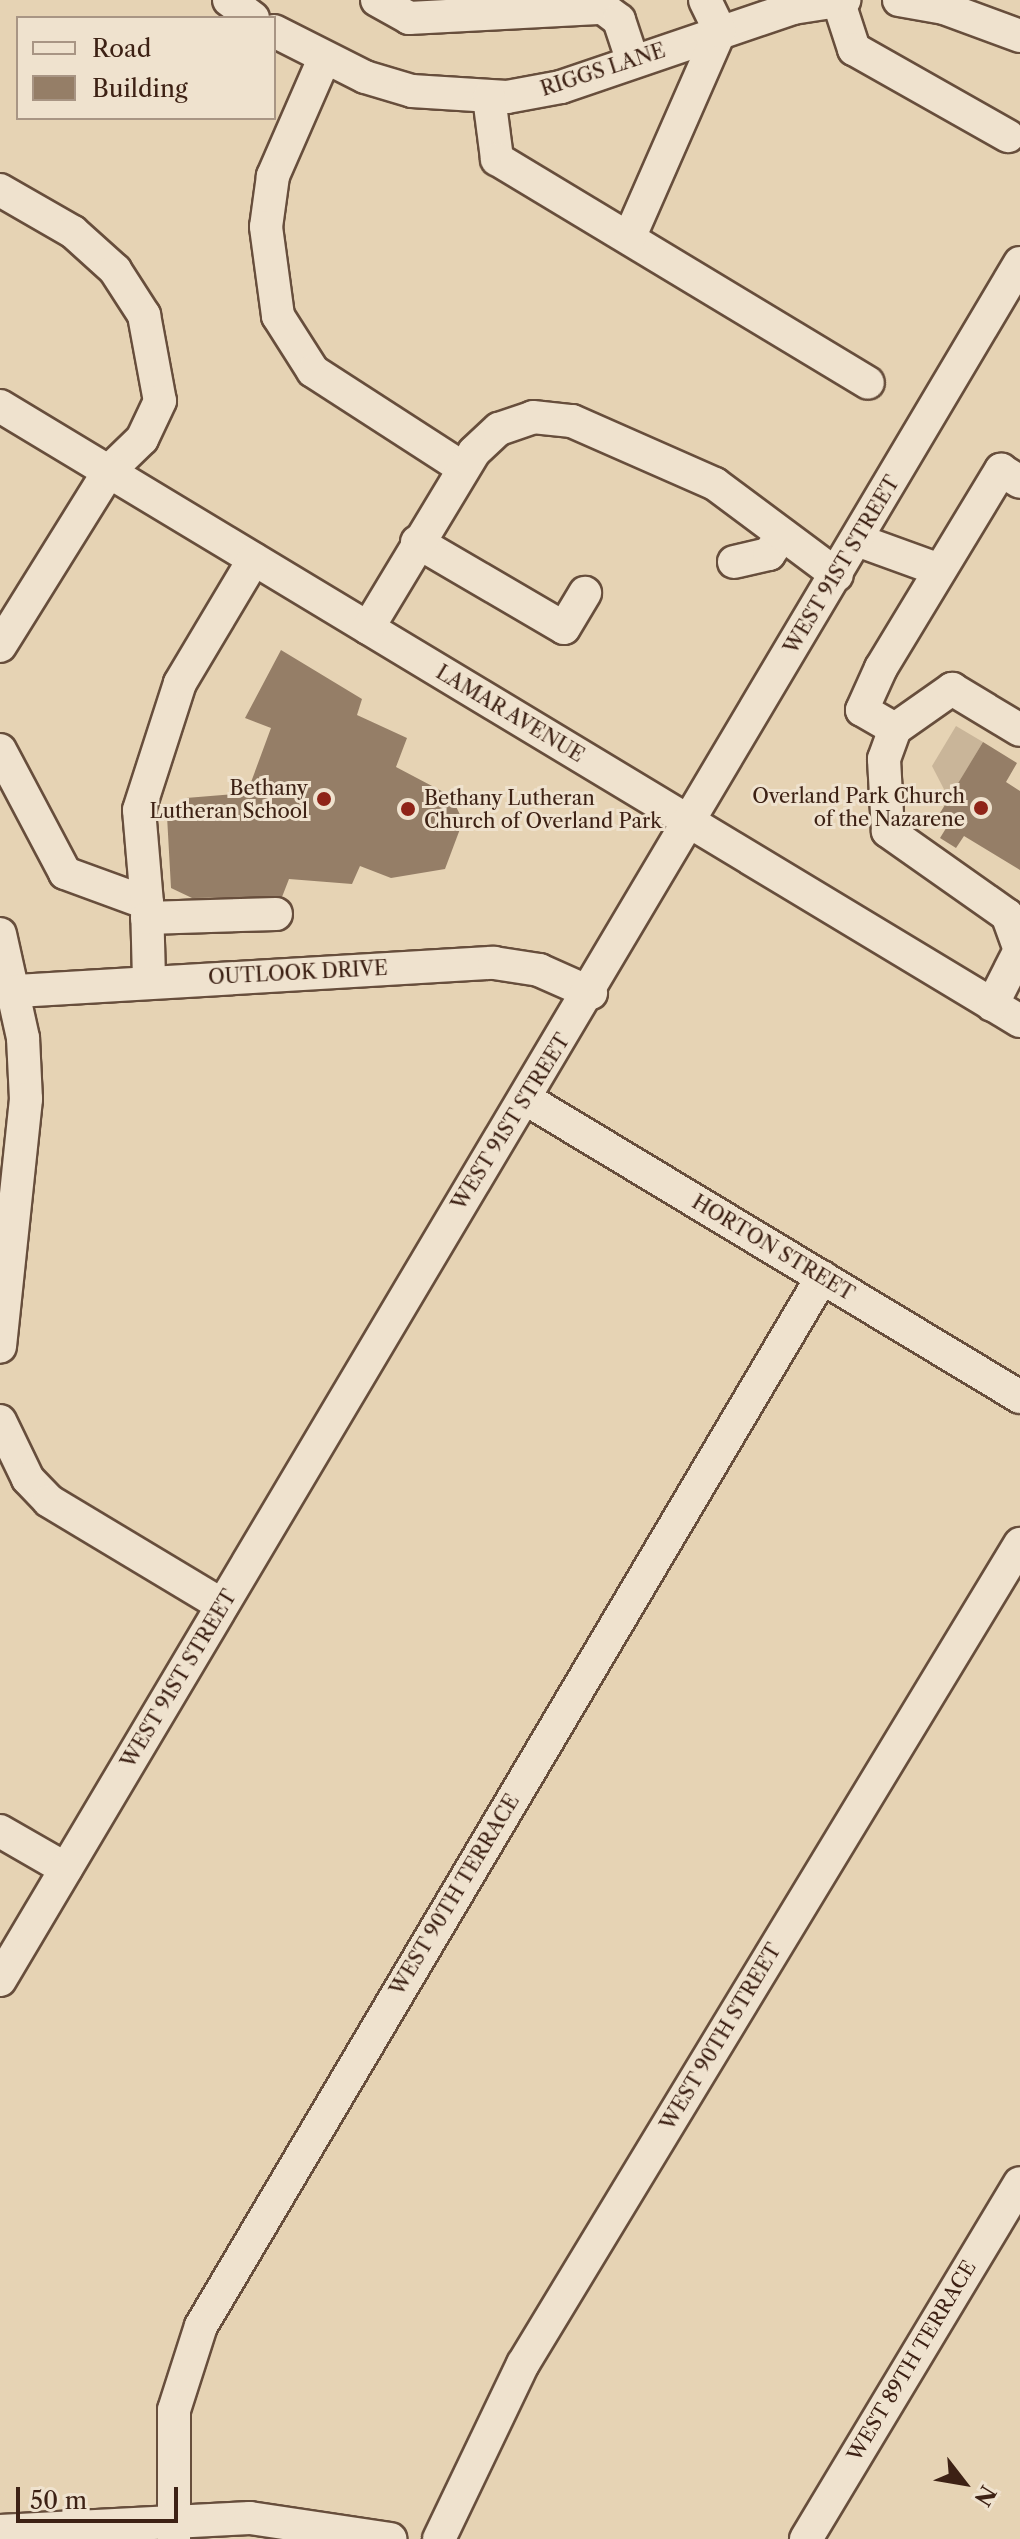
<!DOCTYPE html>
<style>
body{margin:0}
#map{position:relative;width:1020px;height:2539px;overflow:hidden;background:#e6d3b4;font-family:"Libre Caslon Text",serif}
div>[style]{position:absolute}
.green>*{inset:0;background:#c9b599}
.building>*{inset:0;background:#957e67}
.roads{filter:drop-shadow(2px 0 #674e3c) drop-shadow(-2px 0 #674e3c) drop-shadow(0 2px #674e3c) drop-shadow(0 -2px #674e3c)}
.minor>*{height:32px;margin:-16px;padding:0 16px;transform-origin:16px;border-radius:16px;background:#efe2ce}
.dots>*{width:22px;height:22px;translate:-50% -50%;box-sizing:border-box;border:4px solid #efe2ce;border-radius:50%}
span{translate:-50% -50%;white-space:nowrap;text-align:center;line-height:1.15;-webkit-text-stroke:6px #efe2ce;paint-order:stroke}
.street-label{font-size:20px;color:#3d2114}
.poi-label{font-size:20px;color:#3d2114}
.right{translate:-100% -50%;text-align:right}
.left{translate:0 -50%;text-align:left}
.legend{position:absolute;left:16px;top:16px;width:260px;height:104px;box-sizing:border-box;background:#efe2ce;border:2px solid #a89584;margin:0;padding:10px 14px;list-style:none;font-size:24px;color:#3d2114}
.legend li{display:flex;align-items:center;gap:16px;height:40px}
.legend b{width:40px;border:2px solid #a89584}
.north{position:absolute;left:924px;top:2443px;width:80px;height:80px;-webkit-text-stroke:6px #efe2ce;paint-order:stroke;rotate:121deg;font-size:22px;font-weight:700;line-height:32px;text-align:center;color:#3d2114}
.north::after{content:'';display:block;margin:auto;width:28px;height:36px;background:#3d2114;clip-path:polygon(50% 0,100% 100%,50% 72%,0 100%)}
.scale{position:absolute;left:16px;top:2487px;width:162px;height:36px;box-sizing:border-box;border:4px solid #3d2114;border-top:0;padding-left:10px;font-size:24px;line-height:28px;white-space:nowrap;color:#3d2114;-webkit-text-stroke:6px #efe2ce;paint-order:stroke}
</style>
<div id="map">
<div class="green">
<i style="clip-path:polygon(956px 726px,983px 742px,949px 799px,932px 766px)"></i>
</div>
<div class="building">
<i style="clip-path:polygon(281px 650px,362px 699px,357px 715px,407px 738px,396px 767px,451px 796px,463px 821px,445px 869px,391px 878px,360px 866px,352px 884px,289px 879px,282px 897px,192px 898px,171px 888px,167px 816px,186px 798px,247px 793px,271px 728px,245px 718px)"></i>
<i style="clip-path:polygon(983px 742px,1017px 763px,1006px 782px,1020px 791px,1020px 870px,964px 836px,956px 848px,940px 838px,948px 825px,937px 818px)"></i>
</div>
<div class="roads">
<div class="minor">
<i style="left:229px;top:0;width:30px;rotate:37deg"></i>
<i style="left:377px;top:0;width:37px;rotate:29deg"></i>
<i style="left:409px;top:18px;width:194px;rotate:-3deg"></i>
<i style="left:603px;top:8px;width:20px;rotate:37deg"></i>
<i style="left:619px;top:20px;width:44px;rotate:71.6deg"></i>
<i style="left:838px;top:0;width:52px;rotate:71.9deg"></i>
<i style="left:854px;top:49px;width:177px;rotate:29.5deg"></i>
<i style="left:899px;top:0;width:46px;rotate:10.1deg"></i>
<i style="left:944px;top:8px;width:81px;rotate:20.2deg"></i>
<i style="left:274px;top:31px;width:102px;rotate:26.8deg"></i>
<i style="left:365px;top:77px;width:49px;rotate:16.6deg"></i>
<i style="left:412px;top:91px;width:95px;rotate:3.6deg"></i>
<i style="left:507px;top:97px;width:55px;rotate:-10.5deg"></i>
<i style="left:561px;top:87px;width:245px;rotate:-18.8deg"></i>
<i style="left:793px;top:8px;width:52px;rotate:-8.9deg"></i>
<i style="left:324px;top:59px;width:128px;rotate:113.6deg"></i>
<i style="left:273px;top:176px;width:51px;rotate:97.8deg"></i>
<i style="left:266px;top:227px;width:90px;rotate:82.3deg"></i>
<i style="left:278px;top:316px;width:65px;rotate:57.5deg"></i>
<i style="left:313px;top:371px;width:179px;rotate:32.9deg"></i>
<i style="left:489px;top:97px;width:63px;rotate:82.6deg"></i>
<i style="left:497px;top:159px;width:433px;rotate:31.1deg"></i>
<i style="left:0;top:190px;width:84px;rotate:29.9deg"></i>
<i style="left:73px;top:232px;width:57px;rotate:42.1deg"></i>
<i style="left:115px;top:270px;width:54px;rotate:57.2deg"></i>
<i style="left:144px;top:315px;width:87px;rotate:79.5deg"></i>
<i style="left:160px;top:401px;width:42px;rotate:115.3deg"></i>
<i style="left:142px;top:439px;width:46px;rotate:135.9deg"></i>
<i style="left:109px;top:471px;width:206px;rotate:121.9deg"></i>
<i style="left:630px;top:236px;width:224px;rotate:-66.3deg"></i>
<i style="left:720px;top:31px;width:34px;rotate:-116deg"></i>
<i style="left:0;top:406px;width:1191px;rotate:31.09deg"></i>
<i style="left:857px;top:540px;width:88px;rotate:19.9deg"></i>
<i style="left:417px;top:542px;width:170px;rotate:30.3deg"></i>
<i style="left:564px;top:628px;width:41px;rotate:-59deg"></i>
<i style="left:734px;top:562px;width:36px;rotate:-13deg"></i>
<i style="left:769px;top:554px;width:22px;rotate:-56deg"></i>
<i style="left:368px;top:628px;width:205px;rotate:-58.9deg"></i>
<i style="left:474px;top:452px;width:34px;rotate:-43deg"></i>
<i style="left:499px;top:429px;width:36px;rotate:-19deg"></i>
<i style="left:533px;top:417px;width:39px;rotate:6deg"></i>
<i style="left:572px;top:421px;width:156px;rotate:23.8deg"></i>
<i style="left:715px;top:484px;width:152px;rotate:36.7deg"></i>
<i style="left:895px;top:729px;width:38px;rotate:-150deg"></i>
<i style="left:862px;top:710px;width:46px;rotate:-65.7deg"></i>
<i style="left:881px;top:668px;width:232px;rotate:-58.8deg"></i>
<i style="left:1001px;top:470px;width:22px;rotate:32deg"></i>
<i style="left:0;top:750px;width:139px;rotate:62.1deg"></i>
<i style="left:65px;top:873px;width:87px;rotate:20.1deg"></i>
<i style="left:147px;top:903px;width:79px;rotate:88.5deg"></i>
<i style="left:147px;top:903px;width:93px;rotate:-94.9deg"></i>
<i style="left:139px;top:810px;width:133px;rotate:-72.1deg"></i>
<i style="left:180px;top:683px;width:144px;rotate:-59.2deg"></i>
<i style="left:147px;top:918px;width:129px;rotate:-1.8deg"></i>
<i style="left:0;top:934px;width:107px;rotate:77.5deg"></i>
<i style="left:23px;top:1038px;width:61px;rotate:87.2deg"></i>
<i style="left:26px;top:1099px;width:249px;rotate:96deg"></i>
<i style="left:0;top:992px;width:495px;rotate:-3.4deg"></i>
<i style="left:494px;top:963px;width:46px;rotate:8.8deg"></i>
<i style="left:539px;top:970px;width:57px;rotate:23.9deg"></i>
<i style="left:992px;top:1005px;width:62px;rotate:-63deg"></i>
<i style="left:1020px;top:950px;width:37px;rotate:-110deg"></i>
<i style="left:1007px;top:915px;width:146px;rotate:-144.8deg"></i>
<i style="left:888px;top:831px;width:72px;rotate:-93.2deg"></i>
<i style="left:884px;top:759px;width:32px;rotate:-70deg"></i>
<i style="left:895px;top:729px;width:70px;rotate:-35.1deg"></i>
<i style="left:952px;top:689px;width:79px;rotate:31.1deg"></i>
<i style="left:526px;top:1099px;width:577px;rotate:31.1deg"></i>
<i style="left:0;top:1421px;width:64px;rotate:64.2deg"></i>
<i style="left:28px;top:1479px;width:30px;rotate:46deg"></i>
<i style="left:49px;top:1501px;width:202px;rotate:31deg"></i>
<i style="left:0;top:1831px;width:76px;rotate:29.9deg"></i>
<i style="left:0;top:1980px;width:1997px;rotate:-59.29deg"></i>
<i style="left:0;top:2531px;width:250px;rotate:-3deg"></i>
<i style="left:250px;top:2518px;width:142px;rotate:8.5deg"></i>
<i style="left:174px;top:2539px;width:129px;rotate:-90deg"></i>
<i style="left:174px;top:2410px;width:88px;rotate:-72.2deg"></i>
<i style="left:201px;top:2326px;width:1219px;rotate:-59.37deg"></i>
<i style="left:439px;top:2539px;width:194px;rotate:-64.4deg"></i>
<i style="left:523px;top:2364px;width:959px;rotate:-58.78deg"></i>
<i style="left:806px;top:2539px;width:415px;rotate:-59deg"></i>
</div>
</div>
<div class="dots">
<i style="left:324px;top:799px;background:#8f2418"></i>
<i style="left:981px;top:808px;background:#8f2418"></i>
<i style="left:408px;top:809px;background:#8f2418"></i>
</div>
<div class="street-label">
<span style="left:603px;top:70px;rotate:-18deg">RIGGS LANE</span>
<span style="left:842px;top:565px;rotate:-59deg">WEST 91ST STREET</span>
<span style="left:510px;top:714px;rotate:31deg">LAMAR AVENUE</span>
<span style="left:298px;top:973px;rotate:-3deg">OUTLOOK DRIVE</span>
<span style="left:511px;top:1122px;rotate:-58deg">WEST 91ST STREET</span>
<span style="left:773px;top:1248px;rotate:31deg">HORTON STREET</span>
<span style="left:179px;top:1679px;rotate:-59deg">WEST 91ST STREET</span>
<span style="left:455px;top:1895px;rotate:-59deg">WEST 90TH TERRACE</span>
<span style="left:721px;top:2037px;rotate:-59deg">WEST 90TH STREET</span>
<span style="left:912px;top:2361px;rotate:-59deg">WEST 89TH TERRACE</span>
</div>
<div class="poi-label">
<span class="right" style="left:308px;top:800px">Bethany<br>Lutheran School</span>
<span class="right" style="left:965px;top:808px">Overland Park Church<br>of the Nazarene</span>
<span class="left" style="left:424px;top:810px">Bethany Lutheran<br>Church of Overland Park</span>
</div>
<ul class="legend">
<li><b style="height:10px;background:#efe2ce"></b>Road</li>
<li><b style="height:22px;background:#957e67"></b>Building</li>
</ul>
<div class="north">N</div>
<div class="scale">50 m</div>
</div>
